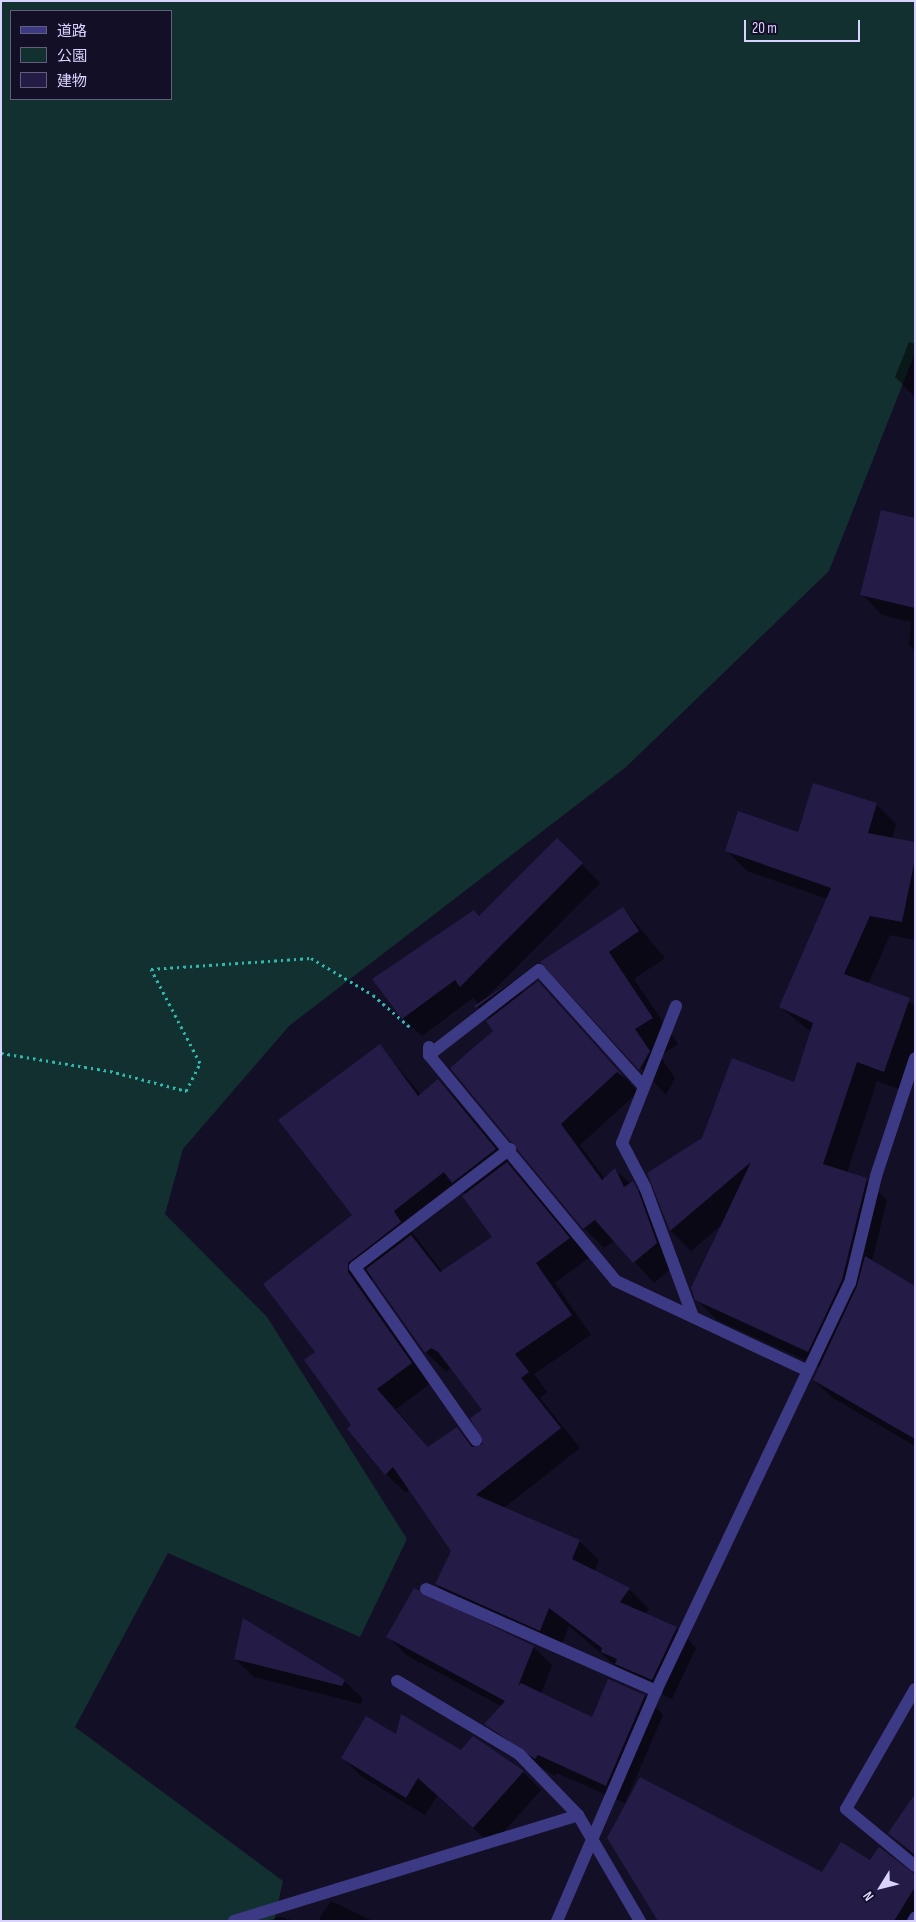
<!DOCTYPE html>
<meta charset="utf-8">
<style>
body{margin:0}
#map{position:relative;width:916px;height:1922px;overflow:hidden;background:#130f26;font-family:"Sofia Sans Condensed","Noto Sans JP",sans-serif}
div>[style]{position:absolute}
.green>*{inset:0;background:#12302f}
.shadow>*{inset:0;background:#0007}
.building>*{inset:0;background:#241b47}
.path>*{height:3px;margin-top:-1.5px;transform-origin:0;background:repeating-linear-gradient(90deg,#2fb8b0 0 2.5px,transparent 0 6.5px)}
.minor>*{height:12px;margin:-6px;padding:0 6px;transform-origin:6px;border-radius:6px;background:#3d3a85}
span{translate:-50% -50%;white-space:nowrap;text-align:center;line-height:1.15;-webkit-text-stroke:4px #130f26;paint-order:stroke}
.frame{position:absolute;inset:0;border:2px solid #d9d4ff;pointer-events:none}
.legend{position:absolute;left:10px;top:10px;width:162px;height:90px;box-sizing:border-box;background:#130f26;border:1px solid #625e7d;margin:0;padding:6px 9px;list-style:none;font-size:15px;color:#d9d4ff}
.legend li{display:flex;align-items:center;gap:10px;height:25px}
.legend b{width:25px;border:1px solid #625e7d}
.north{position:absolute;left:856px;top:1862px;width:50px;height:50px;-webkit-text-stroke:4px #130f26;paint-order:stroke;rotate:234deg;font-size:14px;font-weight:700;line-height:20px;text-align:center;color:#d9d4ff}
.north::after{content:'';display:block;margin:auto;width:18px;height:22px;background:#d9d4ff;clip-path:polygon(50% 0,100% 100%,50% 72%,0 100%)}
.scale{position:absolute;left:744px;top:20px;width:116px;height:22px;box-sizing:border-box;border:2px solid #d9d4ff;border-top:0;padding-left:6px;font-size:15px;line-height:18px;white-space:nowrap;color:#d9d4ff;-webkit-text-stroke:4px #130f26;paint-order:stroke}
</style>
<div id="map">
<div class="green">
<i style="clip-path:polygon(evenodd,1px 1px,915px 1px,915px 353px,829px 571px,626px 767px,289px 1026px,183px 1149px,165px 1214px,267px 1317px,407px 1539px,360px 1637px,168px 1553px,75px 1727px,283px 1881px,274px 1921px,1px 1921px,1px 1px,11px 11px,171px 11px,171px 99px,11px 99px,11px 11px)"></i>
</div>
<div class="shadow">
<i style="clip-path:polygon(909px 342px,915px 344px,915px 397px,895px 377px)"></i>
<i style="clip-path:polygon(915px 520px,915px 651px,909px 645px,911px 622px,882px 615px,862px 594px)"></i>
<i style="clip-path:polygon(876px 804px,896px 824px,892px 839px,915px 843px,915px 940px,890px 935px,868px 984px,915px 1005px,915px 1060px,904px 1091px,877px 1081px,847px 1173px,866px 1180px,887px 1200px,872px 1261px,915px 1287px,915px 1446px,833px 1398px,814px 1380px,820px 1367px,717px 1320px,696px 1299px,724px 1223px,691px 1251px,671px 1231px,648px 1173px,795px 1083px,811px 1032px,780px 1007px,828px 899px,747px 871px,727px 851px,799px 833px)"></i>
<i style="clip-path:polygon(557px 839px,600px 883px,485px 999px,512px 982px,524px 994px,538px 983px,638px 1092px,580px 1145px,605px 1179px,615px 1170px,653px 1203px,677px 1263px,654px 1283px,615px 1240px,604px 1248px,584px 1228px,490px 1020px,476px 1006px,479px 1004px,473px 998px,422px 1036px,403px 1018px,480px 917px)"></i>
<i style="clip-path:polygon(623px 908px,665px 958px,634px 979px,678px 1044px,660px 1056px,675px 1078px,666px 1095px,542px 962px)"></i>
<i style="clip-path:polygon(evenodd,380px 1046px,421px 1095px,438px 1080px,457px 1100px,589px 1258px,555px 1283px,591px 1335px,534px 1374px,547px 1392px,540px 1398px,580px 1448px,504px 1508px,579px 1541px,599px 1560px,594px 1572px,629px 1589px,649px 1609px,645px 1614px,677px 1628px,696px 1648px,672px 1699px,636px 1683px,569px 1626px,560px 1649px,456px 1603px,436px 1584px,452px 1550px,410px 1489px,406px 1493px,386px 1474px,353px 1425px,317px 1352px,354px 1215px,380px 1046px,463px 1192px,494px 1238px,443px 1272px,412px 1232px,463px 1192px,380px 1046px,374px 1278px,426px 1352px,446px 1372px,451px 1368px,484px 1410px,485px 1445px,476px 1447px,457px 1429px,429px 1448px,396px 1409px,431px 1383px,367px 1283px,374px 1278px)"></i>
<i style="clip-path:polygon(388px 1636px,533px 1647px,552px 1665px,541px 1694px,593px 1718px,609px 1680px,645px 1696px,663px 1715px,625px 1803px,557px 1773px,554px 1776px,504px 1742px,486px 1724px,501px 1706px,406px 1655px)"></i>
<i style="clip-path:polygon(235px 1659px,344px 1681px,363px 1699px,361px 1704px,254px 1677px)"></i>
<i style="clip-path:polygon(397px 1736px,523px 1772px,541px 1790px,492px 1845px,437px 1796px,425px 1815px,361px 1776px,342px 1757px)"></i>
<i style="clip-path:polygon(915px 1796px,915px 1858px,890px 1833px)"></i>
<i style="clip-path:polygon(871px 1862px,915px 1873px,915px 1921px,660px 1921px)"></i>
<i style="clip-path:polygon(331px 1901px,373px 1921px,318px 1921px)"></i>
<i style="clip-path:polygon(280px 1917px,292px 1920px,293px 1921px,267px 1921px)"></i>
</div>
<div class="building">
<i style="clip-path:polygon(881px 510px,915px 518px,915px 608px,860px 595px)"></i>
<i style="clip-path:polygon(813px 783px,877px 803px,868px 833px,915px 842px,915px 859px,902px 922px,870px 916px,844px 974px,910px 998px,884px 1072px,857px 1062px,823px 1164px,867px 1178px,842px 1280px,808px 1352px,695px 1300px,691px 1288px,751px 1162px,670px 1231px,647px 1173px,702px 1138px,732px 1058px,794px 1082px,813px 1023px,779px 1007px,831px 888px,725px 851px,738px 811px,798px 832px)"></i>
<i style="clip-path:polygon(557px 838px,583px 863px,460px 987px,455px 980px,402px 1019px,372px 979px,474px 910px,479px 916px)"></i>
<i style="clip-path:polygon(623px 907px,639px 931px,609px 952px,653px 1018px,635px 1029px,650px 1051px,639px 1070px,540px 962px)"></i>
<i style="clip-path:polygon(512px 981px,476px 1008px,474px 1006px)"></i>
<i style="clip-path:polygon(538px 981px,625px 1078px,617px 1072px,561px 1124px,602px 1180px,615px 1168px,624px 1187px,633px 1181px,638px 1190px,657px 1243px,633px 1263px,595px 1220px,583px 1229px,450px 1068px,493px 1031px,486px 1021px)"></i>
<i style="clip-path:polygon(380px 1044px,418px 1096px,438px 1079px,496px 1149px,452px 1183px,444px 1172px,394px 1211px,401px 1222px,348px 1263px,348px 1272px,412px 1363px,377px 1389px,428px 1447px,457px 1427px,472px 1447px,483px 1444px,470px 1418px,482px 1410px,438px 1352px,431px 1348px,425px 1353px,366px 1269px,411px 1235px,440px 1272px,492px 1237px,462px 1196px,507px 1162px,570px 1238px,536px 1263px,572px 1315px,515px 1354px,529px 1372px,521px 1378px,561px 1428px,476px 1495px,580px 1540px,572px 1559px,630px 1588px,620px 1602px,677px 1627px,652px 1680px,615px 1664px,617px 1659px,601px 1652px,602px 1648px,549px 1608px,540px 1631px,435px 1584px,451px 1551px,393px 1467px,385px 1475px,347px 1429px,351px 1425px,304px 1360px,315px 1352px,263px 1284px,352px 1215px,278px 1120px)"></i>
<i style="clip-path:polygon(865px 1256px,915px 1286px,915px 1439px,813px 1380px,857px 1286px)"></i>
<i style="clip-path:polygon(414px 1588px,534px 1646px,518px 1686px,521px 1683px,592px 1717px,608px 1679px,645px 1695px,606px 1786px,538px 1755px,535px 1759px,484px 1724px,505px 1701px,386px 1637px)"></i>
<i style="clip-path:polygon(243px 1618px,345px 1680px,342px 1686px,234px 1659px)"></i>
<i style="clip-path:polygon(401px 1714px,461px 1750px,473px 1736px,524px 1771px,473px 1828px,418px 1778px,406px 1798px,341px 1758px,366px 1716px,396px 1734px)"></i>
<i style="clip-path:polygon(640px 1777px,822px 1872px,841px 1842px,870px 1860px,879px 1847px,915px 1874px,915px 1887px,894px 1921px,658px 1921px,607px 1838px)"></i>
<i style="clip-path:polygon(915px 1794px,915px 1855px,888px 1833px)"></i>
</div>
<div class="path">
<i style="left:1px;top:1053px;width:110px;rotate:9.4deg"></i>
<i style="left:110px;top:1071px;width:79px;rotate:14.7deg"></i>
<i style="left:186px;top:1091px;width:31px;rotate:-63deg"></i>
<i style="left:200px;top:1063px;width:106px;rotate:-117.5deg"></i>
<i style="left:151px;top:969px;width:160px;rotate:-3.9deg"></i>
<i style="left:311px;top:958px;width:72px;rotate:30.8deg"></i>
<i style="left:373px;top:995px;width:50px;rotate:41deg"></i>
</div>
<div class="minor">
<i style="left:676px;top:1006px;width:147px;rotate:111.5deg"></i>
<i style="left:622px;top:1143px;width:50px;rotate:62.4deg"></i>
<i style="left:645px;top:1187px;width:135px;rotate:69.7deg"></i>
<i style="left:429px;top:1047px;width:8px;rotate:90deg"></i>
<i style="left:429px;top:1055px;width:293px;rotate:50.4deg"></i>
<i style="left:616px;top:1281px;width:212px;rotate:25.1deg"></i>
<i style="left:429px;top:1055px;width:139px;rotate:-37.7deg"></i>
<i style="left:539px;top:970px;width:157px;rotate:48.1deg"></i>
<i style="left:476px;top:1440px;width:211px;rotate:-125deg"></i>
<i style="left:355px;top:1267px;width:195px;rotate:-37.3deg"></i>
<i style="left:426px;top:1589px;width:252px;rotate:23.9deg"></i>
<i style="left:397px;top:1681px;width:142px;rotate:30.9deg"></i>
<i style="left:519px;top:1754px;width:85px;rotate:46deg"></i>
<i style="left:578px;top:1815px;width:123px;rotate:59.7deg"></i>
<i style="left:915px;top:1689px;width:138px;rotate:119.9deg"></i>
<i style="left:846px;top:1809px;width:89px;rotate:39.6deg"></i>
<i style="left:234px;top:1921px;width:360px;rotate:-17.1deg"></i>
<i style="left:557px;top:1921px;width:250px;rotate:-66.7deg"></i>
<i style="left:656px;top:1691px;width:452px;rotate:-64.6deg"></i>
<i style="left:850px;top:1283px;width:110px;rotate:-76.3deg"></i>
<i style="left:876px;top:1176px;width:124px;rotate:-71.7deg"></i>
<i style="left:913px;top:1921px;width:4px;rotate:-56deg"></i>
</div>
<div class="frame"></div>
<ul class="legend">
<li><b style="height:6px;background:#3d3a85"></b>道路</li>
<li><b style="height:14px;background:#12302f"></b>公園</li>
<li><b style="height:14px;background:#241b47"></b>建物</li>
</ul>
<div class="north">N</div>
<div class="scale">20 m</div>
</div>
